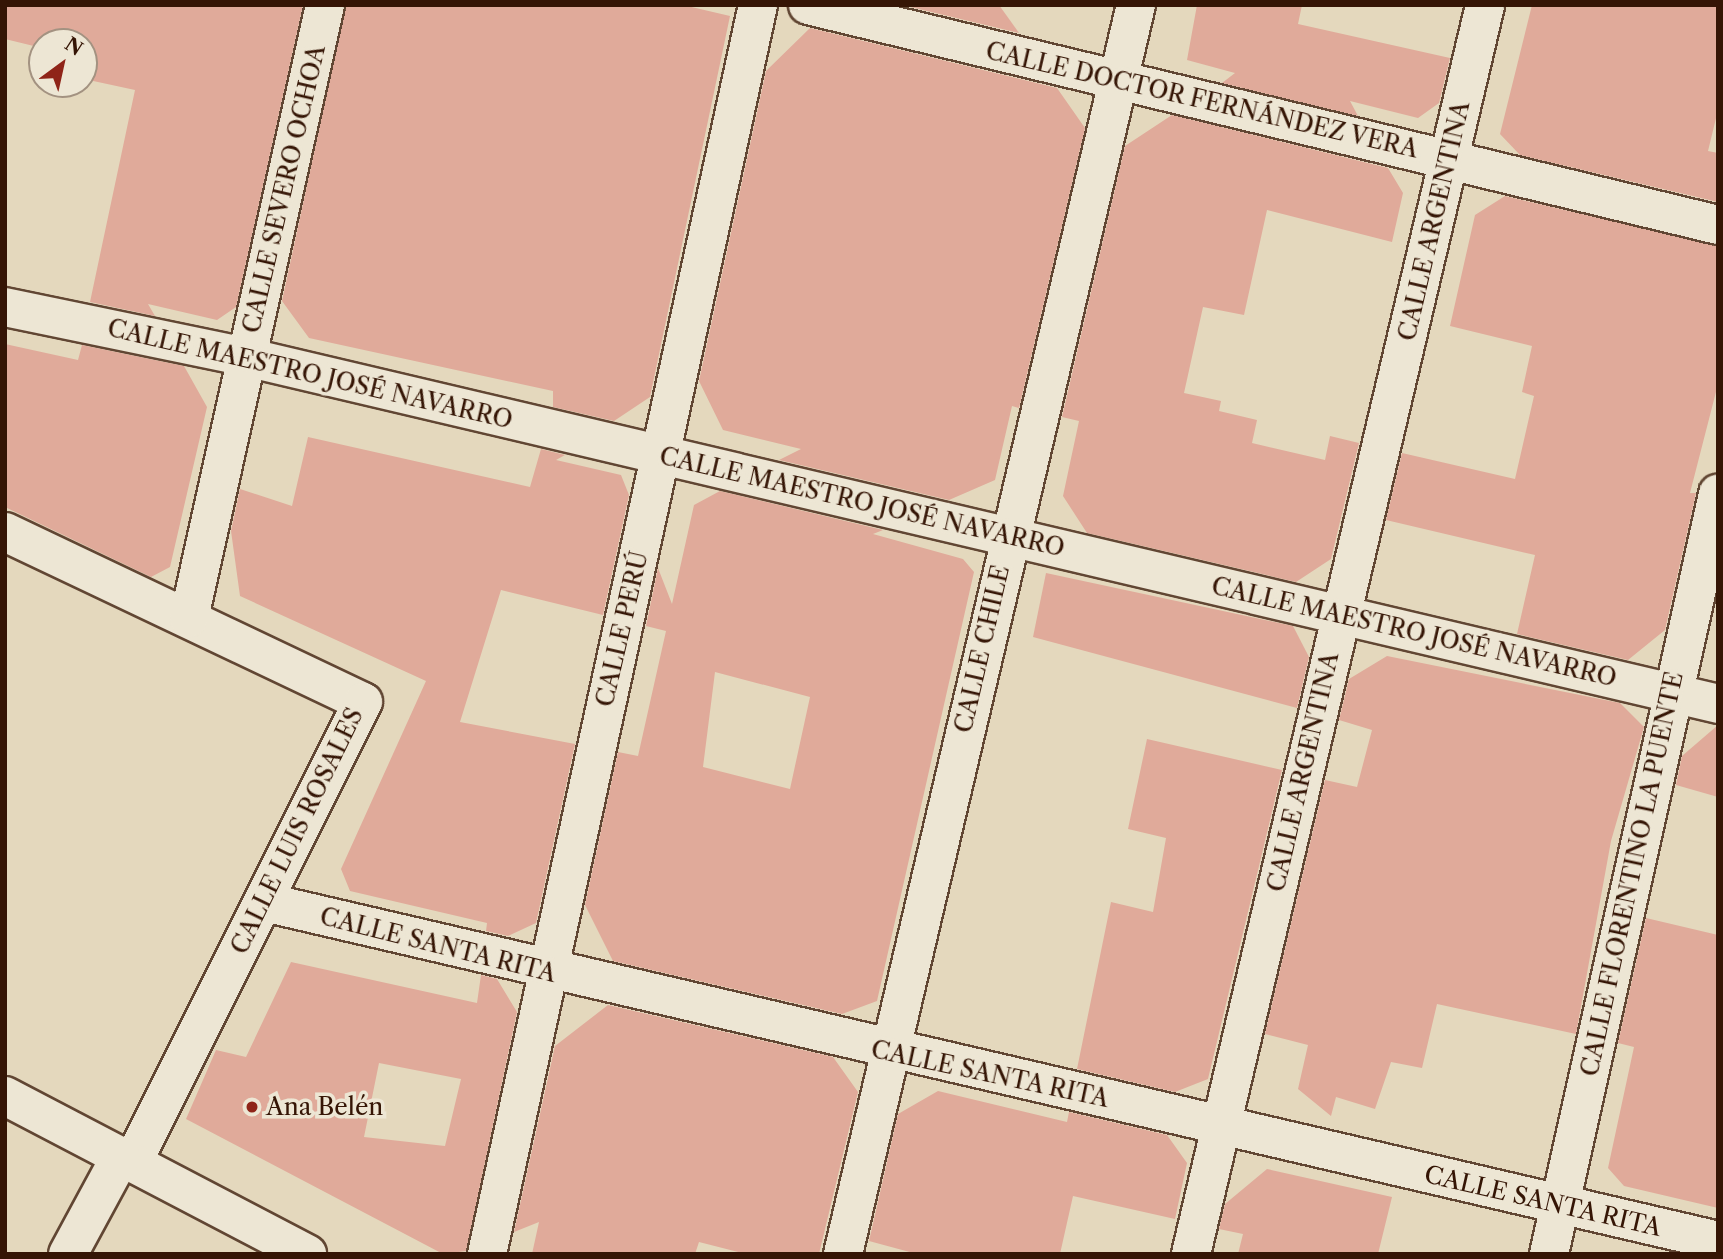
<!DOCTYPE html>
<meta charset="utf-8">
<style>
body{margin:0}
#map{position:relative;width:1723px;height:1259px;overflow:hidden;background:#e4d8bd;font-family:"Libre Caslon Text",serif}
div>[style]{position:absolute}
.building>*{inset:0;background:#e0aa9a}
.roads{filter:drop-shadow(2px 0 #614633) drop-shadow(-2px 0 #614633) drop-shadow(0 2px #614633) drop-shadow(0 -2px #614633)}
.street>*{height:38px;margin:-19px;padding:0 19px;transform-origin:19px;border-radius:19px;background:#ede6d4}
.dots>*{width:19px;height:19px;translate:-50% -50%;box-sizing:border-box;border:4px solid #ede6d4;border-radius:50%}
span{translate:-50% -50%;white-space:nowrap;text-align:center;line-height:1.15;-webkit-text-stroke:7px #ede6d4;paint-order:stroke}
.street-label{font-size:24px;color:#351505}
.poi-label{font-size:24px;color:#351505}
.left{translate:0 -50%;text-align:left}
.frame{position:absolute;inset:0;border:7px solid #351505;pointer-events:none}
.north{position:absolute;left:28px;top:28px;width:70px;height:70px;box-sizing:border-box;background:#ede6d4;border:2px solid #a39281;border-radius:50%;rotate:33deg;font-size:19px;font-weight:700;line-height:28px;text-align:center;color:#351505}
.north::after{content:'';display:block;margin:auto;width:24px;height:32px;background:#8f2418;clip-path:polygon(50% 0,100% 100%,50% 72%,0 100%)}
</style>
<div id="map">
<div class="building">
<i style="clip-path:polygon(5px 5px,303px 5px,236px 307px,217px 320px,148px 304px,155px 316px,90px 302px,135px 90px,84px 79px,84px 42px,42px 42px,42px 48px,5px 39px)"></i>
<i style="clip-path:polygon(346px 5px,683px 5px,730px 16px,650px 397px,614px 421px,553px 407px,553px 391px,309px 338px,282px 301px)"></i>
<i style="clip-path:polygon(902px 5px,999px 5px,1019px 33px)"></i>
<i style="clip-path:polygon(1197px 5px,1302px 5px,1298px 24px,1450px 58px,1439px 103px,1418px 118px,1350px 101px,1358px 116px,1222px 83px,1235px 73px,1187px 60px)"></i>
<i style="clip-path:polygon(1532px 5px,1718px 5px,1718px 110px,1708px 151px,1718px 153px,1718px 202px,1520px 155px,1500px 134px)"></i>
<i style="clip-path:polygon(810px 28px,1057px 88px,1085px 128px,1019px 408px,1012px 406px,995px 480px,949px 500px,779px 460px,801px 449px,723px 430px,699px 381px,766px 71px)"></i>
<i style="clip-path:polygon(1172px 115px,1388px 168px,1403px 193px,1392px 242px,1267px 210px,1244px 315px,1203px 307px,1184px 393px,1221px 401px,1219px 411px,1257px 420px,1252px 443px,1325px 460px,1330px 436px,1359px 443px,1331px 559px,1296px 582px,1087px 533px,1063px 496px,1079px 421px,1062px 417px,1125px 146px)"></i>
<i style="clip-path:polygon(1505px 196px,1718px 246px,1718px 384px,1690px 493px,1696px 493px,1665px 630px,1628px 660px,1517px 634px,1535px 555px,1386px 520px,1402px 453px,1515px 479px,1534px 396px,1522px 392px,1532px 346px,1450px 326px,1475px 215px)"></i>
<i style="clip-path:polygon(5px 344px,78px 360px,82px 345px,184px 366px,207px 407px,170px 567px,151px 577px,5px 507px)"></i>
<i style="clip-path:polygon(308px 437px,530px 487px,541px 449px,565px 455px,556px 460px,621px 475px,629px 495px,603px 615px,501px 590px,460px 722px,575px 744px,536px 923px,508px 936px,486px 931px,487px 923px,350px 891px,341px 869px,426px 681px,240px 596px,231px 531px,240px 489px,292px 506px)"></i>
<i style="clip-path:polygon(evenodd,720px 491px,883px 530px,873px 534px,963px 559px,974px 572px,877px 1001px,842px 1014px,613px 961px,585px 905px,618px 752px,638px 756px,666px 631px,646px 626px,658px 568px,672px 604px,694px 505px,720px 491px,715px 672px,810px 697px,790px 789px,703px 767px,715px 672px)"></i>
<i style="clip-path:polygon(1046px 573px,1293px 626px,1309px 657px,1297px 708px,1033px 637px)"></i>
<i style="clip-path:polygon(1387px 656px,1620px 703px,1644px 727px,1611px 841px,1576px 1034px,1437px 1004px,1422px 1068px,1391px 1062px,1375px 1109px,1336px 1097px,1331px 1116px,1298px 1089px,1308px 1045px,1265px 1034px,1325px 780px,1357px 787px,1372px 730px,1339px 720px,1349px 679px)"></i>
<i style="clip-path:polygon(1718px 725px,1718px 797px,1676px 785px,1682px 756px)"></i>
<i style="clip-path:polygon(1147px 739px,1282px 770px,1208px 1079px,1175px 1092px,1077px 1069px,1111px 902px,1153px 912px,1166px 838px,1128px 829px)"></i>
<i style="clip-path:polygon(1646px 918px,1718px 935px,1718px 1208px,1624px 1186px,1608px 1168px,1634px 1047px,1618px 1043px)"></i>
<i style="clip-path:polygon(evenodd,291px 962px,477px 1003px,481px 975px,497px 979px,517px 1012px,466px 1251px,443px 1254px,186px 1119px,216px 1050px,246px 1057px,291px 962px,379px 1063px,461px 1079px,445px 1146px,364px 1137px,379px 1063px)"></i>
<i style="clip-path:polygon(608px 1005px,833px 1057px,858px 1092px,819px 1254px,746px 1254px,699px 1242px,695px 1254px,532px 1254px,539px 1222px,514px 1232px,555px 1046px)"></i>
<i style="clip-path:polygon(938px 1091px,1067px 1122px,1069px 1112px,1167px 1135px,1187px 1163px,1175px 1219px,1073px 1196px,1060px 1254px,917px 1254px,869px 1241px,898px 1114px)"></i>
<i style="clip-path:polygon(1267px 1169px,1392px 1197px,1378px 1254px,1238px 1254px,1243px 1234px,1219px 1229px,1225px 1204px)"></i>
</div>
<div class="roads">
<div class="street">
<i style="left:808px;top:5px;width:936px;rotate:13.59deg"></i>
<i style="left:5px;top:307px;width:246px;rotate:11.7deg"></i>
<i style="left:246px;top:357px;width:1512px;rotate:13.26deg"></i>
<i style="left:5px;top:532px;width:396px;rotate:25.4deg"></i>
<i style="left:363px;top:702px;width:514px;rotate:116.57deg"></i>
<i style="left:189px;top:618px;width:628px;rotate:-77.49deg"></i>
<i style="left:264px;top:902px;width:1493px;rotate:13.12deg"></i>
<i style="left:5px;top:1096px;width:341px;rotate:27.6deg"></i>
<i style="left:68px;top:1254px;width:111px;rotate:-61.6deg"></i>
<i style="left:487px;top:1254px;width:1278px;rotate:-77.76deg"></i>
<i style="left:843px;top:1254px;width:1283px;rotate:-76.8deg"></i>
<i style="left:1191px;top:1254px;width:1283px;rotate:-76.75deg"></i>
<i style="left:1549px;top:1254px;width:779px;rotate:-77.46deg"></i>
</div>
</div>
<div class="dots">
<i style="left:252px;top:1107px;background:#8f2418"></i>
</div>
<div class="street-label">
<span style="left:1202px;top:100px;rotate:13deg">CALLE DOCTOR FERNÁNDEZ VERA</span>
<span style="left:284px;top:189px;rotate:-77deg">CALLE SEVERO OCHOA</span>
<span style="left:1434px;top:221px;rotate:-77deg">CALLE ARGENTINA</span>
<span style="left:310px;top:374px;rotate:13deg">CALLE MAESTRO JOSÉ NAVARRO</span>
<span style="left:862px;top:502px;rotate:13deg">CALLE MAESTRO JOSÉ NAVARRO</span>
<span style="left:622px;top:629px;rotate:-77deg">CALLE PERÚ</span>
<span style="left:1414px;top:632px;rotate:13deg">CALLE MAESTRO JOSÉ NAVARRO</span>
<span style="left:982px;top:649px;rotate:-77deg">CALLE CHILE</span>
<span style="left:1303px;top:772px;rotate:-77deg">CALLE ARGENTINA</span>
<span style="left:297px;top:831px;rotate:-64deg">CALLE LUIS ROSALES</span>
<span style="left:1632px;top:874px;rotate:-78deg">CALLE FLORENTINO LA PUENTE</span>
<span style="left:438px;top:945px;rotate:14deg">CALLE SANTA RITA</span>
<span style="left:990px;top:1074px;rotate:12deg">CALLE SANTA RITA</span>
<span style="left:1543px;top:1201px;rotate:13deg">CALLE SANTA RITA</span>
</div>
<div class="poi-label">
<span class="left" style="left:266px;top:1107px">Ana Belén</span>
</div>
<div class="frame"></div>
<div class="north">N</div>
</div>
